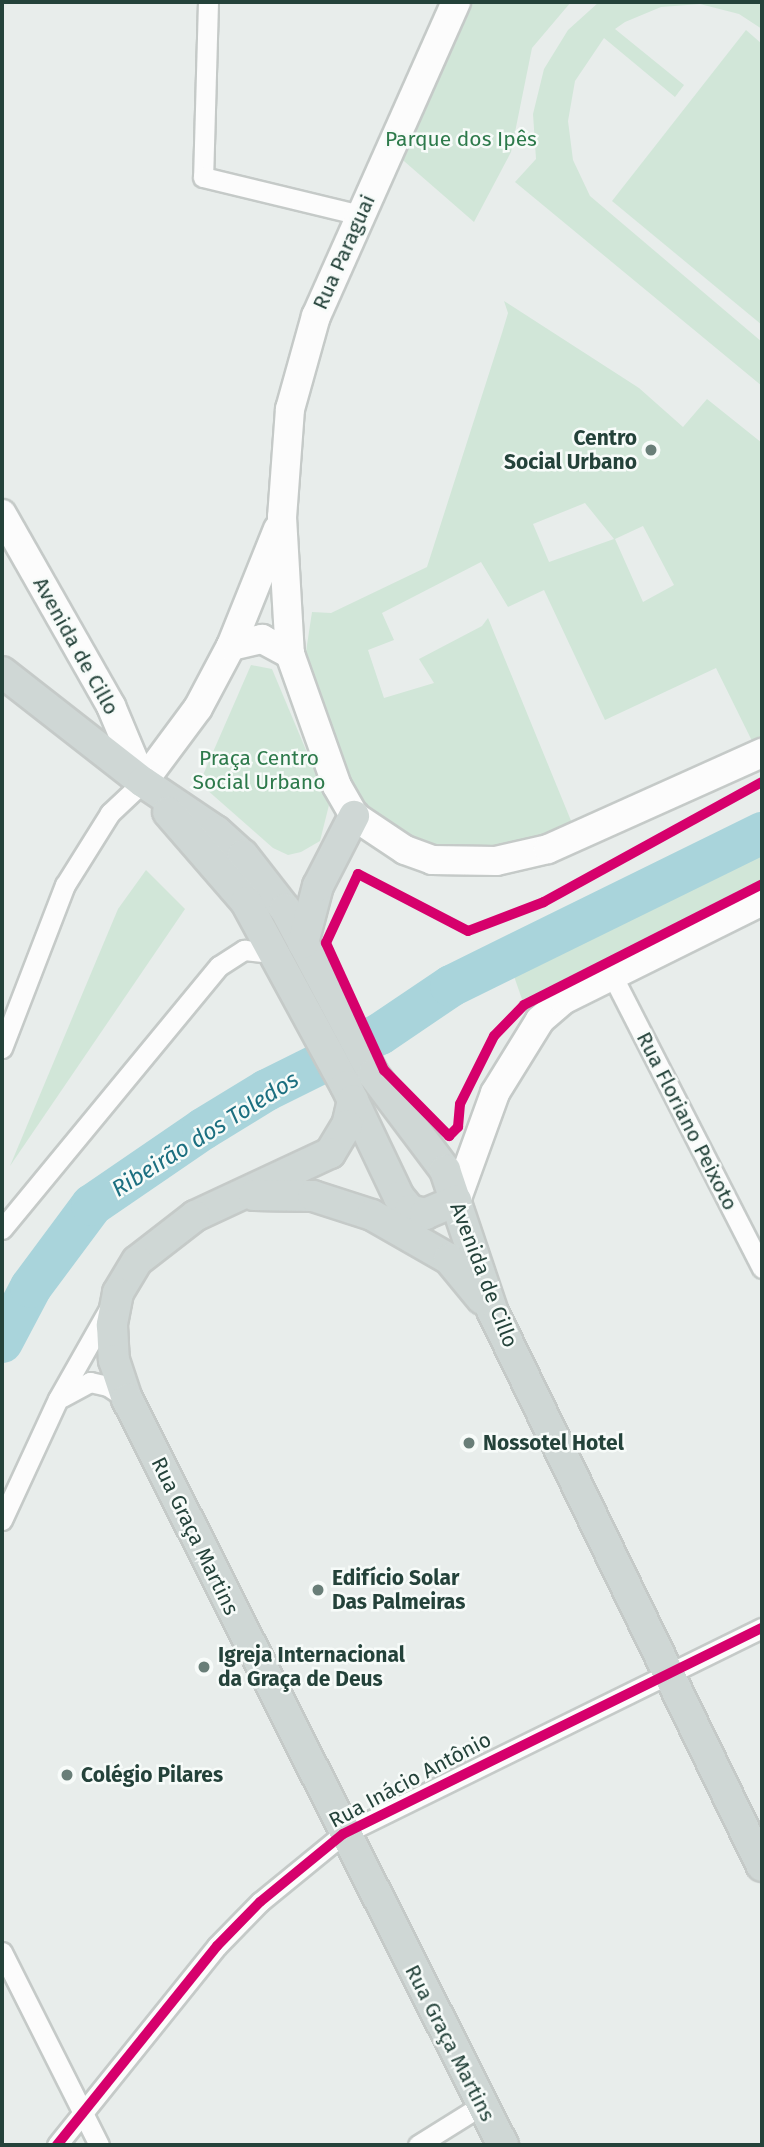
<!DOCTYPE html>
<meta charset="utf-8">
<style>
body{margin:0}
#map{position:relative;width:764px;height:2147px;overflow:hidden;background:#e8edeb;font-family:"Fira Sans",sans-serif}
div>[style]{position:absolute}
.green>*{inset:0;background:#d1e6d8}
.river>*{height:42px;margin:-21px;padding:0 21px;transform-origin:21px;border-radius:21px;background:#a9d4db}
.roads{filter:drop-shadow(2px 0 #c5cac8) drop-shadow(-2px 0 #c5cac8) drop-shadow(0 2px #c5cac8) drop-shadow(0 -2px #c5cac8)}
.street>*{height:19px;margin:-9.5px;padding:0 9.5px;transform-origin:9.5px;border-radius:9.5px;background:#fcfcfc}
.secondary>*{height:28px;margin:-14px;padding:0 14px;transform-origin:14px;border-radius:14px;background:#fcfcfc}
.primary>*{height:30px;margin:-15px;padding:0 15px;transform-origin:15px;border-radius:15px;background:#cfd7d5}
.cycleway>*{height:10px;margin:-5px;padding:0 5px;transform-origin:5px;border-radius:5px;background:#d6006c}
.dots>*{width:19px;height:19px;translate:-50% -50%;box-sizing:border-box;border:4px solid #f7fbf9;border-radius:50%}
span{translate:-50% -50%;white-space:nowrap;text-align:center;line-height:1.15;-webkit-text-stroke:5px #f7fbf9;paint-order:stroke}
.park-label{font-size:21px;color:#2d7a4b}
.street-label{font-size:21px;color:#24423a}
.poi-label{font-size:21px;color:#24423a;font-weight:700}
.right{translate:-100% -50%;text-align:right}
.left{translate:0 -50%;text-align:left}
.water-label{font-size:23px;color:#1c6f80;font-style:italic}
.frame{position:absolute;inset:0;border:4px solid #24423a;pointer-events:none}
</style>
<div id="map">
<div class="green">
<i style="clip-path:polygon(472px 2px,571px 2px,532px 48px,511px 152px,474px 222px,397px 155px)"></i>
<i style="clip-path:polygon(599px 2px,762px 2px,762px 29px,739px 14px,700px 4px,661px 7px,625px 22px,615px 29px,684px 85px,675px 97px,604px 38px,575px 81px,568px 121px,573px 160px,590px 196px,762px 342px,762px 386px,515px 182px,536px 159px,533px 114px,544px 69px,568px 30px)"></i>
<i style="clip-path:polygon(746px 30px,762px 44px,762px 325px,612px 201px)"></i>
<i style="clip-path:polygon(evenodd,504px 301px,639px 388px,683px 427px,707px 399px,762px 443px,762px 742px,754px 745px,716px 668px,605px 720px,544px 590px,508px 607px,481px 562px,382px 613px,394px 640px,368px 650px,384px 698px,434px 683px,419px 659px,482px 626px,488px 618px,574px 828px,498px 857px,431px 851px,364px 812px,305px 658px,312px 612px,331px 613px,427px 567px,502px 333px,508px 313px,504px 301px,585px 503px,614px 539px,549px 562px,533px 524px,585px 503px,504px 301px,643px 526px,674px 585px,643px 602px,615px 539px,643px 526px)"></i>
<i style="clip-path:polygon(251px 665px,272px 669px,329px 805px,320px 841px,301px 852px,288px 855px,273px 848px,206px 789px,203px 775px)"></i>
<i style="clip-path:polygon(762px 833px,762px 884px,524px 1005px,508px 959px)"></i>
<i style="clip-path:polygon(146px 870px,185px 909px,10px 1166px,118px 909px)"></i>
</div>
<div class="river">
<i style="left:2px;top:1342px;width:62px;rotate:-62.2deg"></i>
<i style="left:31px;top:1287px;width:102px;rotate:-53.4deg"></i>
<i style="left:92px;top:1205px;width:135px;rotate:-34.4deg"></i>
<i style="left:203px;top:1129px;width:75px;rotate:-31.4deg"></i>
<i style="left:267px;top:1090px;width:126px;rotate:-26.4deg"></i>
<i style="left:380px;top:1034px;width:86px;rotate:-34.1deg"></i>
<i style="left:451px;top:986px;width:347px;rotate:-26.2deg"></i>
</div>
<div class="roads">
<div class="street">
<i style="left:208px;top:2px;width:175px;rotate:91.6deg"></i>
<i style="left:203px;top:177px;width:162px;rotate:13.6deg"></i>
<i style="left:612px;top:975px;width:329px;rotate:62.9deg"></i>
<i style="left:2px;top:1048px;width:175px;rotate:-68.9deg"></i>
<i style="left:65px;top:885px;width:85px;rotate:-58deg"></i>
<i style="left:110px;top:813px;width:45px;rotate:-43.2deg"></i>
<i style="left:2px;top:1229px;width:341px;rotate:-50.5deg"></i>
<i style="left:219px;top:966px;width:30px;rotate:-33deg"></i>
<i style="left:244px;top:950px;width:31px;rotate:6deg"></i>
<i style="left:62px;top:1397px;width:32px;rotate:-28deg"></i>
<i style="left:90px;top:1382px;width:18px;rotate:13deg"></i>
<i style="left:108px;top:1386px;width:23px;rotate:34deg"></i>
<i style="left:2px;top:1520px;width:133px;rotate:-65.2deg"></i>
<i style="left:58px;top:1399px;width:103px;rotate:-60.5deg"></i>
<i style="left:2px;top:1952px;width:216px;rotate:63.3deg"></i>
<i style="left:57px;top:2145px;width:255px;rotate:-51.2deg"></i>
<i style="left:217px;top:1946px;width:62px;rotate:-45.7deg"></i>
<i style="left:260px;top:1902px;width:107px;rotate:-39.3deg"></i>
<i style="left:343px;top:1834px;width:467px;rotate:-26.2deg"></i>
<i style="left:418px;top:2145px;width:75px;rotate:-32deg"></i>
</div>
<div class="secondary">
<i style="left:456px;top:2px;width:344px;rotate:114deg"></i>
<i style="left:316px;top:316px;width:97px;rotate:105.6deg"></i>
<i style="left:290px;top:409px;width:108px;rotate:94.2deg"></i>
<i style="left:282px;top:517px;width:137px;rotate:86.7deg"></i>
<i style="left:290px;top:654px;width:140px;rotate:70.4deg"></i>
<i style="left:337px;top:786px;width:34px;rotate:60deg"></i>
<i style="left:354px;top:816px;width:61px;rotate:33.7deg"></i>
<i style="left:405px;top:850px;width:29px;rotate:20deg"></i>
<i style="left:432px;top:860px;width:64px;rotate:0.9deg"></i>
<i style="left:496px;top:861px;width:53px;rotate:-13deg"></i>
<i style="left:548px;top:849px;width:235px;rotate:-24.2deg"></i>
<i style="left:2px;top:514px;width:221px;rotate:60.4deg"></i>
<i style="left:111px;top:706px;width:82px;rotate:67.2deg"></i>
<i style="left:143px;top:782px;width:92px;rotate:-53.4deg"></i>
<i style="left:198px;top:708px;width:70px;rotate:-62deg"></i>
<i style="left:231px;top:646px;width:126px;rotate:-68.1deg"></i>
<i style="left:231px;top:646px;width:32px;rotate:-13deg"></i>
<i style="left:262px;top:639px;width:32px;rotate:28deg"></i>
<i style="left:456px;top:1201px;width:115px;rotate:-70.1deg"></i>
<i style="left:495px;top:1093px;width:86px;rotate:-58.3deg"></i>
<i style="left:540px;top:1020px;width:30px;rotate:-41deg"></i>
<i style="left:563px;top:1000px;width:222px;rotate:-26.4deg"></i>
</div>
<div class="primary">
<i style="left:2px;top:672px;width:179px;rotate:38deg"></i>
<i style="left:143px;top:782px;width:88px;rotate:33.9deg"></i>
<i style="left:216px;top:831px;width:36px;rotate:42deg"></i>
<i style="left:243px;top:855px;width:68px;rotate:52.1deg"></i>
<i style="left:285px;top:909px;width:187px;rotate:61.9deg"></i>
<i style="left:373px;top:1074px;width:120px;rotate:53.1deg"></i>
<i style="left:445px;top:1170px;width:148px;rotate:71.4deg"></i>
<i style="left:492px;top:1310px;width:618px;rotate:64.1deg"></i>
<i style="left:168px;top:812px;width:119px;rotate:49.1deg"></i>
<i style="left:246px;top:902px;width:209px;rotate:61.5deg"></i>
<i style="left:346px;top:1086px;width:123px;rotate:64.5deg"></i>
<i style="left:399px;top:1197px;width:17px;rotate:50deg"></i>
<i style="left:410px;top:1210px;width:16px;rotate:15deg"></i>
<i style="left:425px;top:1214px;width:34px;rotate:-23deg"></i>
<i style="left:303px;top:943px;width:59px;rotate:-75.3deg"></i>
<i style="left:318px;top:886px;width:79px;rotate:-62.8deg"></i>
<i style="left:353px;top:1100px;width:26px;rotate:103deg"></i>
<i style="left:347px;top:1125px;width:33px;rotate:121deg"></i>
<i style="left:330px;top:1153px;width:149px;rotate:155deg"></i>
<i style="left:195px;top:1216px;width:73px;rotate:142.2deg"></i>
<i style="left:137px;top:1261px;width:37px;rotate:121deg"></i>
<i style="left:118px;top:1293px;width:33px;rotate:101deg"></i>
<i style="left:112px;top:1325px;width:35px;rotate:87deg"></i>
<i style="left:114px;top:1360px;width:41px;rotate:71.6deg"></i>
<i style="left:127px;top:1399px;width:835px;rotate:63.25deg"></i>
<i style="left:254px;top:1195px;width:59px;rotate:1deg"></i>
<i style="left:313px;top:1196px;width:62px;rotate:17.9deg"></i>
<i style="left:372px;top:1215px;width:89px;rotate:29.7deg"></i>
<i style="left:449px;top:1259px;width:52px;rotate:50.5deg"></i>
</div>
</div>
<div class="cycleway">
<i style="left:762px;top:782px;width:249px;rotate:151.2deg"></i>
<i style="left:544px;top:902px;width:81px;rotate:159.1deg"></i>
<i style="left:468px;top:931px;width:124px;rotate:-152.6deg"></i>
<i style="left:358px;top:874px;width:76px;rotate:114.9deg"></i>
<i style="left:326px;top:943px;width:140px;rotate:65.5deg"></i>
<i style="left:384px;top:1070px;width:93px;rotate:45.4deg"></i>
<i style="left:449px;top:1136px;width:13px;rotate:-45deg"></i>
<i style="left:458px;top:1127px;width:23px;rotate:-85deg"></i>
<i style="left:460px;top:1104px;width:76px;rotate:-63.4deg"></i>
<i style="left:494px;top:1036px;width:43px;rotate:-45.9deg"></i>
<i style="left:524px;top:1005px;width:267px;rotate:-26.9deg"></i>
<i style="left:57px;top:2145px;width:255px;rotate:-51.2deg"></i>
<i style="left:217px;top:1946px;width:62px;rotate:-45.7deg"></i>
<i style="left:260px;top:1902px;width:107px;rotate:-39.3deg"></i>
<i style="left:343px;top:1834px;width:467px;rotate:-26.2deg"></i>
</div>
<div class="dots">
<i style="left:651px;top:450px;background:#697e78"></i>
<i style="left:469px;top:1443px;background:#697e78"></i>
<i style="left:318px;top:1590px;background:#697e78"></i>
<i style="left:204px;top:1667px;background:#697e78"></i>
<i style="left:67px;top:1775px;background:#697e78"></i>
</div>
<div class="park-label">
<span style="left:461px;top:139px">Parque dos Ipês</span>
<span style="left:259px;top:770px">Praça Centro<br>Social Urbano</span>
</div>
<div class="street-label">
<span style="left:344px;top:252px;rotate:-66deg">Rua Paraguai</span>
<span style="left:76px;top:646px;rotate:61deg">Avenida de Cillo</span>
<span style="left:687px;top:1121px;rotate:63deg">Rua Floriano Peixoto</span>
<span style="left:484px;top:1275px;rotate:69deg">Avenida de Cillo</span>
<span style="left:195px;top:1536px;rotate:64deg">Rua Graça Martins</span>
<span style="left:410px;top:1780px;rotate:-28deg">Rua Inácio Antônio</span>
<span style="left:450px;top:2043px;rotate:63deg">Rua Graça Martins</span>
</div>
<div class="poi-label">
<span class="right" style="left:637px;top:450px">Centro<br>Social Urbano</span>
<span class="left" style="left:483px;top:1443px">Nossotel Hotel</span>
<span class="left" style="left:332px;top:1590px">Edifício Solar<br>Das Palmeiras</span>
<span class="left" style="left:218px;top:1667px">Igreja Internacional<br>da Graça de Deus</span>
<span class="left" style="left:81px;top:1775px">Colégio Pilares</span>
</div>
<div class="water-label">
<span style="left:205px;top:1134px;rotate:-32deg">Ribeirão dos Toledos</span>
</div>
<div class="frame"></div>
</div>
